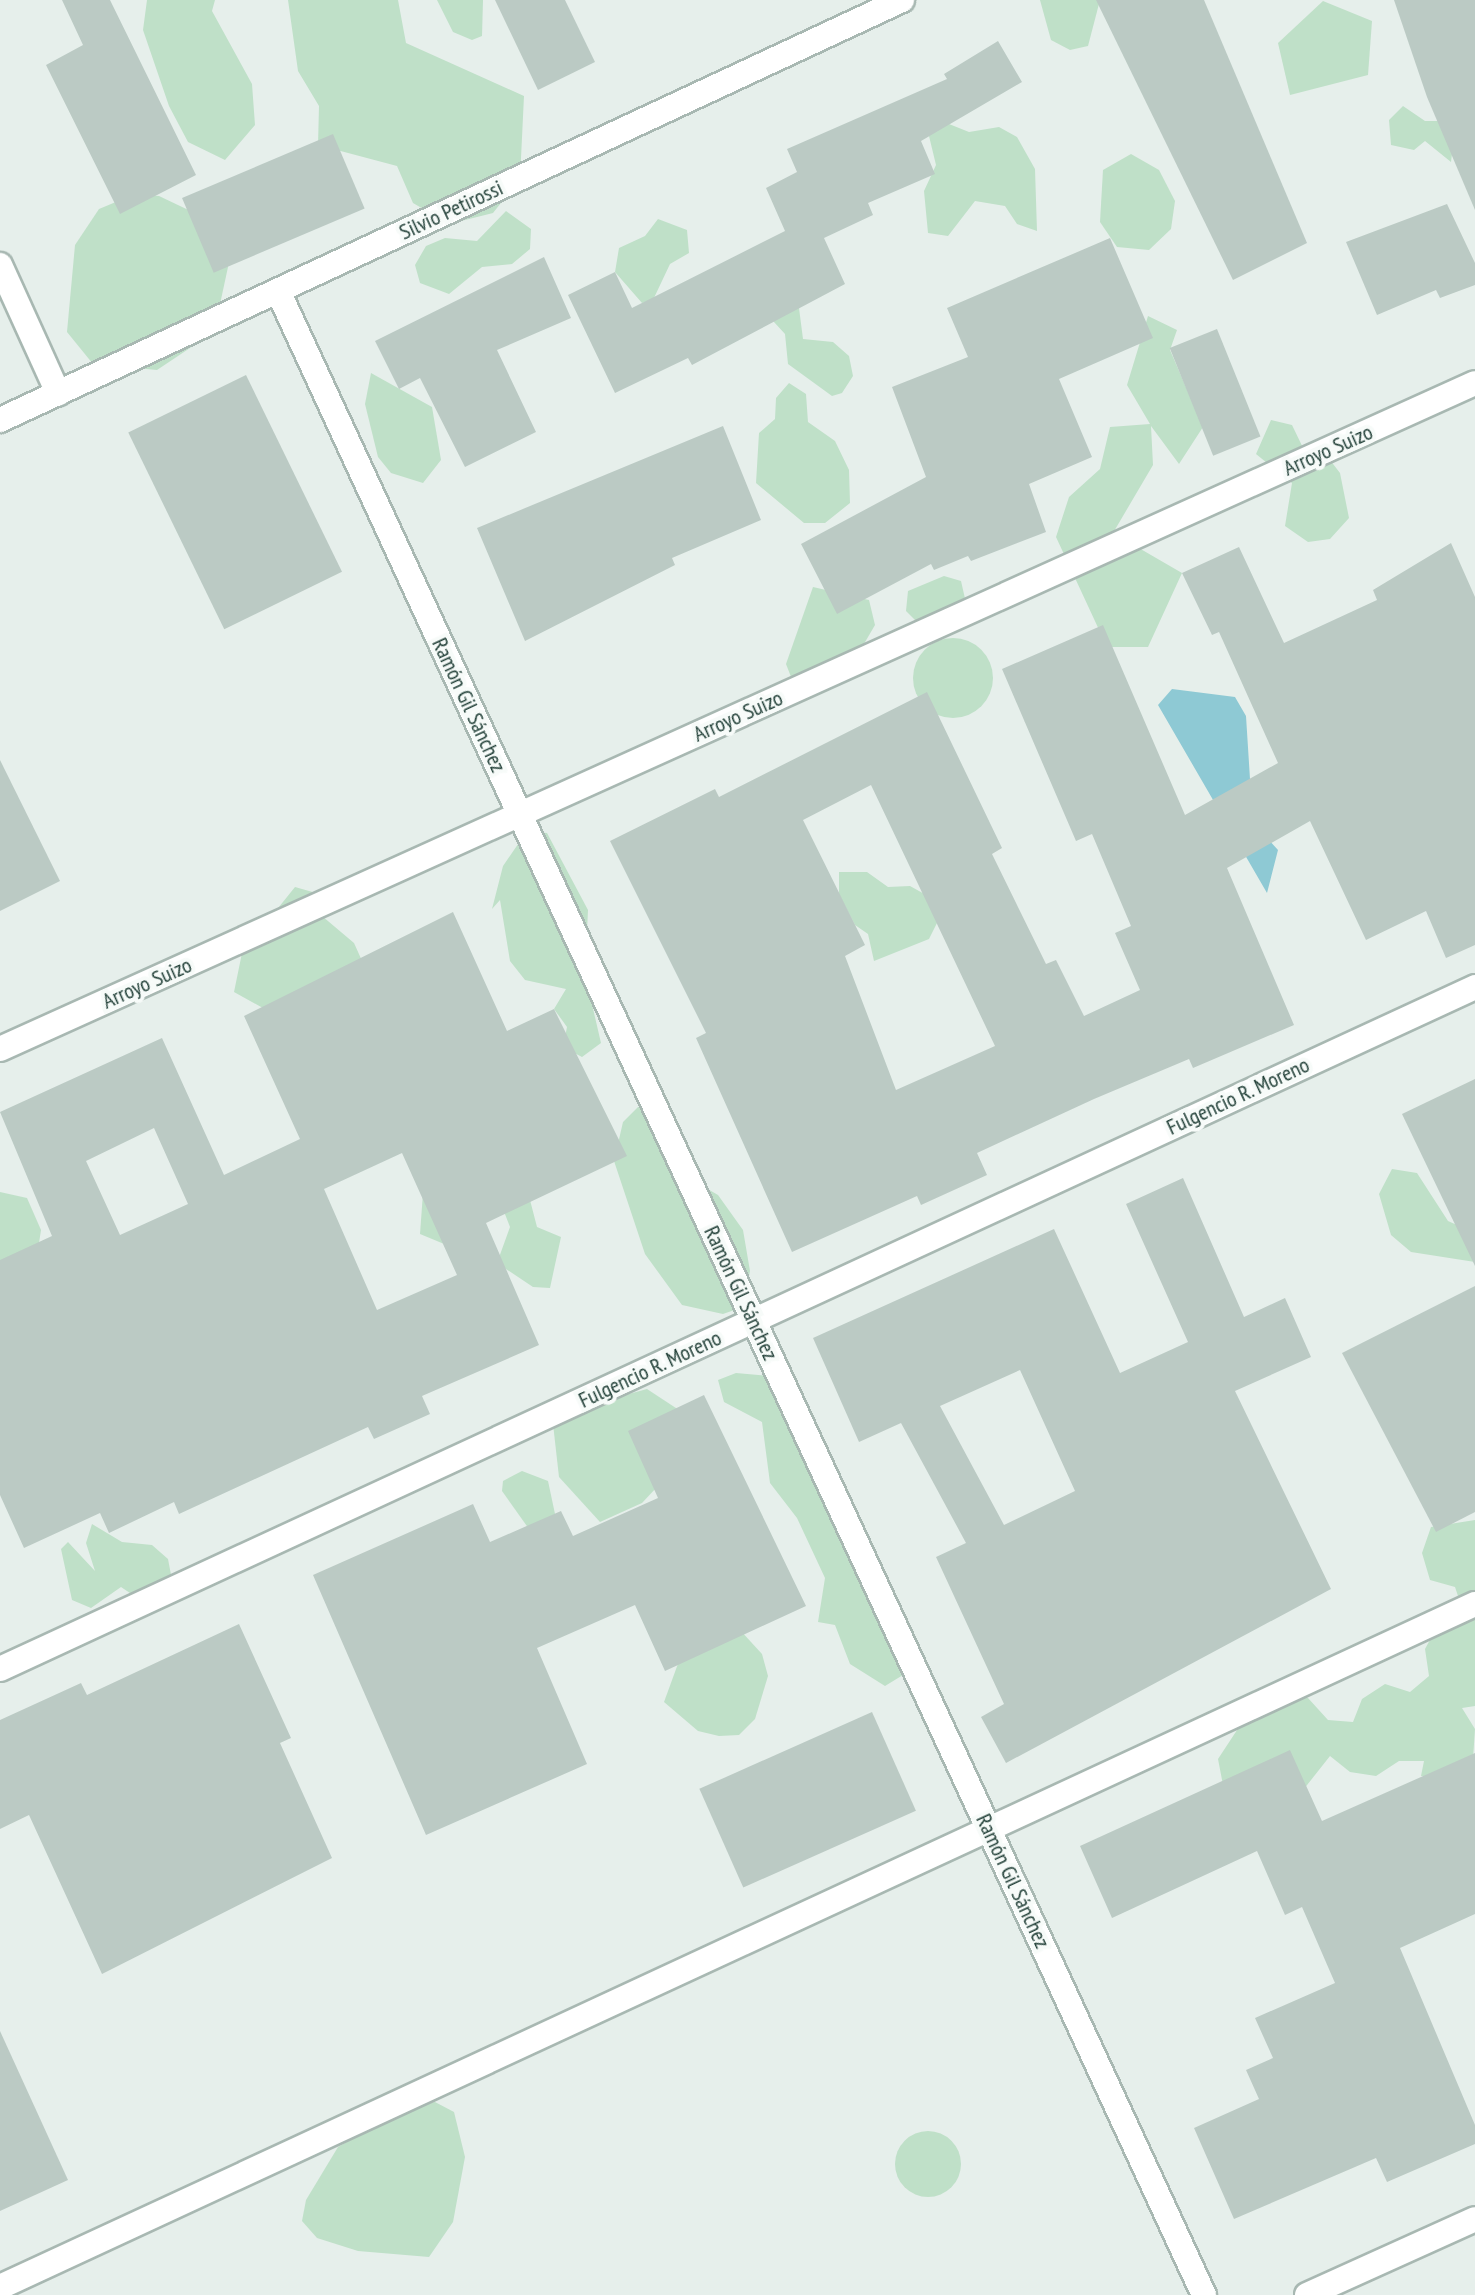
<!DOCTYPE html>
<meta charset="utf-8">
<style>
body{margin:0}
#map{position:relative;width:1475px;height:2295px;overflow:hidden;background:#e6efeb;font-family:"PT Sans Narrow",sans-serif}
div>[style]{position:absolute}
.green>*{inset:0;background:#bfe0c8}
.round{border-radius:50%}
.water>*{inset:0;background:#8ec9d4}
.building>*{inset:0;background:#bbcac4;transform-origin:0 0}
.roads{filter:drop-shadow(2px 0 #a8b8b2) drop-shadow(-2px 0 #a8b8b2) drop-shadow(0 2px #a8b8b2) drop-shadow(0 -2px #a8b8b2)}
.minor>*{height:24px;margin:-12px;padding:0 12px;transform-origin:12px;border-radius:12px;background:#fff}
span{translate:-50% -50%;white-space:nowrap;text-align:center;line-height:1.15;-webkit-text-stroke:8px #f7fbf9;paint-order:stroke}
.street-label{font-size:22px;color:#24423a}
</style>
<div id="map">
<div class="green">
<i style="clip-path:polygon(147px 0,215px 0,212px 11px,252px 84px,255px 125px,225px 160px,188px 142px,169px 106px,143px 30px)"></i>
<i style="clip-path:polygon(288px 0,398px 0,406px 43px,524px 96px,520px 179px,493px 213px,449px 224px,413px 203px,397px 166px,318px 145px,319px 106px,298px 71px)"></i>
<i style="clip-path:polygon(437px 0,483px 0,482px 36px,472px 40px,453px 32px)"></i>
<i style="clip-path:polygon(1040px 0,1100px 0,1088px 46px,1070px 50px,1051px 40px)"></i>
<i style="clip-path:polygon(1323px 1px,1372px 21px,1368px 75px,1290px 95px,1278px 43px)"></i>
<i style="clip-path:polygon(1403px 106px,1425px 121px,1441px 121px,1453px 146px,1451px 162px,1425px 141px,1414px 150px,1391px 145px,1389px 120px)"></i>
<i style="clip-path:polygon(939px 120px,969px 132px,999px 127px,1017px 137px,1035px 169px,1037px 231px,1017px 224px,1005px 206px,975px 201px,948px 236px,928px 233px,924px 191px,936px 165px,929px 136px)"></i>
<i style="clip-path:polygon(1131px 154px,1159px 170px,1175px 201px,1171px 229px,1149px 250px,1117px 247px,1100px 222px,1103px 170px)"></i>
<i style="clip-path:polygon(135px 194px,159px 196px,220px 225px,228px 267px,214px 332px,157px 370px,93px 364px,67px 332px,75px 245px,99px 209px)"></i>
<i style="clip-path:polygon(506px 211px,531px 229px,530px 249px,512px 264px,482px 267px,449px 294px,420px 283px,415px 265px,426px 246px,445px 238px,477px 241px)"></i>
<i style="clip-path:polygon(658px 219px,687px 230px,689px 253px,670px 264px,653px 300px,642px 303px,615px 272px,619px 248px,645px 236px)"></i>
<i style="clip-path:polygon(799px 308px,803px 339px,833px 342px,849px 356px,853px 376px,842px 393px,832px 396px,788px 364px,785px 334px,763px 310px)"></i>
<i style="clip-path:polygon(1148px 316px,1177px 330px,1170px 350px,1203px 427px,1179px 464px,1151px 426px,1153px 465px,1113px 533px,1182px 573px,1148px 647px,1107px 647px,1056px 537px,1069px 497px,1100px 469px,1110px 427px,1150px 424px,1127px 385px)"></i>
<i style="clip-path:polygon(371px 373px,432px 407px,441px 460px,423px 483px,391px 473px,378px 457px,365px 404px)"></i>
<i style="clip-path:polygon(789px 383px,806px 394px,808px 422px,835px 441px,849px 470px,850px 503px,825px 523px,804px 523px,756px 483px,759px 433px,775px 419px,776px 398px)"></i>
<i style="clip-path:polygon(1271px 420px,1292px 425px,1306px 454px,1330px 460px,1340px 473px,1349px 518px,1330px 539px,1308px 542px,1285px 526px,1292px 483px,1256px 454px)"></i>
<i style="clip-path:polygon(944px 576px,961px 581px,966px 603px,921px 626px,906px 611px,908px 591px)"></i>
<i style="clip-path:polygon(813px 587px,869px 600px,875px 625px,861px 649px,793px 682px,786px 664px)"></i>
<i class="round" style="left:913px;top:638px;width:80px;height:80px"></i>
<i style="clip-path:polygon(527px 831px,547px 833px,588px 910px,585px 974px,601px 1043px,582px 1057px,563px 1047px,567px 1027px,554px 1009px,566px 989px,525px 980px,510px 961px,500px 900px,492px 909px,503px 866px)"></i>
<i style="clip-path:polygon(839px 872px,867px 872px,888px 887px,910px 886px,928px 896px,939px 919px,929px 939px,874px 961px,868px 934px,855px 925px,839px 894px)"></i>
<i style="clip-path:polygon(295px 887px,316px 893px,322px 916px,354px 943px,363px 963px,270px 1012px,234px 992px,242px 953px)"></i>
<i style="clip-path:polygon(638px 1107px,658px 1108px,699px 1184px,718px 1195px,743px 1230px,750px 1271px,743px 1307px,723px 1314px,682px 1305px,645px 1254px,614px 1161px,623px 1122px)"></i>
<i style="clip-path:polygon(1392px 1169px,1417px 1173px,1448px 1221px,1475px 1233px,1475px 1262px,1411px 1252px,1391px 1235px,1379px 1194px)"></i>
<i style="clip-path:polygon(0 1192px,27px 1198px,41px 1230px,39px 1243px,0 1262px)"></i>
<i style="clip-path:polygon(423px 1193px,449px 1246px,420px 1234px)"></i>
<i style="clip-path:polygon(530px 1200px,537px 1227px,561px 1237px,550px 1288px,533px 1287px,497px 1263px,510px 1227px,503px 1209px)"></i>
<i style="clip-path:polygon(736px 1373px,779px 1377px,828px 1450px,831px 1497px,900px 1607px,909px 1654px,903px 1675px,885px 1686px,850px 1664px,835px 1625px,818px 1622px,825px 1578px,797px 1518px,770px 1483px,762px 1422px,724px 1402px,718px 1380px)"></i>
<i style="clip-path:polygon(647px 1389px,682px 1412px,687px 1455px,642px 1503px,600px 1522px,559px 1477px,552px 1415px)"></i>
<i style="clip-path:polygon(522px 1471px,548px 1481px,555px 1514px,529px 1529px,502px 1491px,503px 1481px)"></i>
<i style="clip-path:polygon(1475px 1520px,1475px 1706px,1462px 1708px,1475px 1729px,1473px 1759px,1452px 1777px,1421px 1776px,1424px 1761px,1399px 1761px,1376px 1776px,1350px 1772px,1330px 1756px,1296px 1799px,1223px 1785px,1218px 1759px,1241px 1724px,1285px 1691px,1308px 1698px,1328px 1720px,1353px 1722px,1362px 1699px,1385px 1684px,1410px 1692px,1429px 1676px,1425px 1649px,1438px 1625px,1463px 1611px,1455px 1587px,1430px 1580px,1422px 1553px,1431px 1527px)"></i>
<i style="clip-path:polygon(92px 1524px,122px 1542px,152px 1545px,168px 1559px,172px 1580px,139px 1599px,121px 1587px,91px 1608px,72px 1600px,61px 1549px,68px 1542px,95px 1571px,86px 1543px)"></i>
<i style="clip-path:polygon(729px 1618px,762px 1654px,768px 1676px,755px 1719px,739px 1735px,719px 1736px,698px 1731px,664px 1702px,679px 1661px)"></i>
<i style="clip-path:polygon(435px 2102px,454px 2112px,465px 2157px,453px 2222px,429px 2257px,358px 2251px,317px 2238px,302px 2221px,306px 2200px,338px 2147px,414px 2104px)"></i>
<i class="round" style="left:895px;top:2131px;width:66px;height:66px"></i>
</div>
<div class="water">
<i style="clip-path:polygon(1172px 689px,1235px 697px,1246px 716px,1250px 779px,1234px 802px,1278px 850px,1267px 893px,1158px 705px)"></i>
</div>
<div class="building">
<i style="clip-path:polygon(62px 0,110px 0,196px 175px,120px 214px,46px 65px,83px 45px)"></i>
<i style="clip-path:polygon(495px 0,565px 0,595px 62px,538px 90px)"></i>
<i style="clip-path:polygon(1096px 0,1204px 0,1307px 243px,1233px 280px)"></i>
<i style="clip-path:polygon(1394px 0,1475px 0,1475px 210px,1427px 97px)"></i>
<i style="clip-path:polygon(998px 41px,1022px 82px,921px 141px,935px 174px,868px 203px,873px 215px,824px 238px,845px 284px,692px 365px,688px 358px,615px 393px,568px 295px,615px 272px,632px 308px,785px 231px,766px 188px,797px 172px,787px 149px,947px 79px,944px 74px)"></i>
<i style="left:333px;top:134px;width:81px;height:164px;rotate:67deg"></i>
<i style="clip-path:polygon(1447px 204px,1475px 263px,1475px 285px,1440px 298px,1436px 290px,1377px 315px,1346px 242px)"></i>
<i style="clip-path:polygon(1110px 238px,1153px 338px,1059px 379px,1092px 457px,1029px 484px,1046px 532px,971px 561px,968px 556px,934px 570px,931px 564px,837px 614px,801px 544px,926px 477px,892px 387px,968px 357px,947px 308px)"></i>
<i style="clip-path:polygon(544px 257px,571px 318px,497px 350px,536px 432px,465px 467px,420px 378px,399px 389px,375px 341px)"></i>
<i style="left:1217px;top:329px;width:116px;height:51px;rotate:68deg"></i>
<i style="left:246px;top:375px;width:219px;height:131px;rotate:64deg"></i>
<i style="clip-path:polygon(723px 426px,761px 520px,672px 558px,675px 565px,525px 641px,477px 528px)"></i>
<i style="clip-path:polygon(evenodd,1451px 543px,1475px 597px,1475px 945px,1446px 958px,1426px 911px,1366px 940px,1310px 821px,1227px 868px,1294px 1025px,1193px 1068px,1189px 1059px,1094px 1099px,977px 1153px,987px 1175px,921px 1205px,917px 1196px,792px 1252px,696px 1038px,706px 1033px,610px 841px,715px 789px,719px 797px,927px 692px,1002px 848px,992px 854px,1046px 964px,1056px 960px,1084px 1016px,1140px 990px,1115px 933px,1131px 926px,1092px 834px,1076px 841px,1002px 669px,1103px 625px,1185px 815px,1278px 763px,1219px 632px,1212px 635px,1182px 573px,1239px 547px,1284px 643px,1377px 600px,1373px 590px,1451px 543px,871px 785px,995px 1046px,896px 1090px,845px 956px,865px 945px,803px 820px,871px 785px)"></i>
<i style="clip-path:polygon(0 760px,60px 881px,0 911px)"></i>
<i style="clip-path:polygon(evenodd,453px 912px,507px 1031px,554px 1009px,627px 1156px,486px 1223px,539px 1345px,422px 1396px,430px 1414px,374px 1439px,368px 1427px,179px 1514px,174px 1502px,109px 1533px,100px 1513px,24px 1548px,0 1495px,0 1260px,52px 1236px,0 1112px,162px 1038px,224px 1175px,300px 1139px,244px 1016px,453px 912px,154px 1128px,188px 1204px,120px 1235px,86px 1161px,154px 1128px,453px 912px,402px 1153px,457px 1275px,377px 1310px,324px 1189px,402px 1153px)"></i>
<i style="clip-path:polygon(1475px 1079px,1475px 1266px,1402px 1114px)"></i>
<i style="clip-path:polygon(evenodd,1183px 1178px,1244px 1317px,1285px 1298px,1311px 1357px,1235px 1391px,1331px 1589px,1006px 1763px,981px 1717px,1004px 1704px,936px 1557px,966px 1543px,901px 1423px,859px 1442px,813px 1338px,1054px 1229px,1120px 1373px,1188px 1342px,1126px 1204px,1183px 1178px,1020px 1370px,1075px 1491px,1004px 1525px,940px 1406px,1020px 1370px)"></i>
<i style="clip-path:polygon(1475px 1286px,1475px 1512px,1436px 1532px,1342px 1353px)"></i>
<i style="clip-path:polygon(704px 1395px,806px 1606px,665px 1671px,635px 1605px,537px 1648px,587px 1764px,426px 1835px,313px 1575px,473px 1504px,490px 1542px,561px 1511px,573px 1536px,658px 1498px,628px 1431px)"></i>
<i style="clip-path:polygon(239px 1624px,291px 1738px,280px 1743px,332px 1858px,102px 1974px,29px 1815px,0 1829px,0 1720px,81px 1683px,87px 1695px)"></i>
<i style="left:872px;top:1712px;width:108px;height:189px;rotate:66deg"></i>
<i style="clip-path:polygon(1290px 1750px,1322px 1821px,1475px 1753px,1475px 1914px,1400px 1948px,1475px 2125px,1475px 2144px,1387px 2182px,1376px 2158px,1234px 2219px,1194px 2128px,1259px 2099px,1246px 2070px,1273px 2058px,1255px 2018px,1335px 1983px,1302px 1907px,1285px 1915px,1257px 1851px,1112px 1918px,1080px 1846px)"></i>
<i style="clip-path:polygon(0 2031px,68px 2180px,0 2211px)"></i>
</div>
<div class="roads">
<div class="minor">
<i style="left:0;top:265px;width:141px;rotate:65.6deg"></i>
<i style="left:278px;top:291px;width:2208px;rotate:65.2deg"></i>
<i style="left:0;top:420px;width:995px;rotate:-24.97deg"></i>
<i style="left:0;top:1049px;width:1618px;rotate:-24.3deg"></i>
<i style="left:0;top:1669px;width:1625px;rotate:-24.81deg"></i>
<i style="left:0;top:2287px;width:1625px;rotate:-24.85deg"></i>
<i style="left:1307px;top:2295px;width:184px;rotate:-24.3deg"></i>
</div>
</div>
<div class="street-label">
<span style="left:451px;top:210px;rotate:-25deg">Silvio Petirossi</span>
<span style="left:1328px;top:450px;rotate:-24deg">Arroyo Suizo</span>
<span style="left:469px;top:705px;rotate:65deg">Ramón Gil Sánchez</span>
<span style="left:738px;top:716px;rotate:-24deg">Arroyo Suizo</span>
<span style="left:147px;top:983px;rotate:-24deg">Arroyo Suizo</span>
<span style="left:1238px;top:1096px;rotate:-25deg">Fulgencio R. Moreno</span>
<span style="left:741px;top:1293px;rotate:65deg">Ramón Gil Sánchez</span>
<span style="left:650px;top:1369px;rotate:-25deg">Fulgencio R. Moreno</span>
<span style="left:1013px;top:1881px;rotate:65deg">Ramón Gil Sánchez</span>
</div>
</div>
